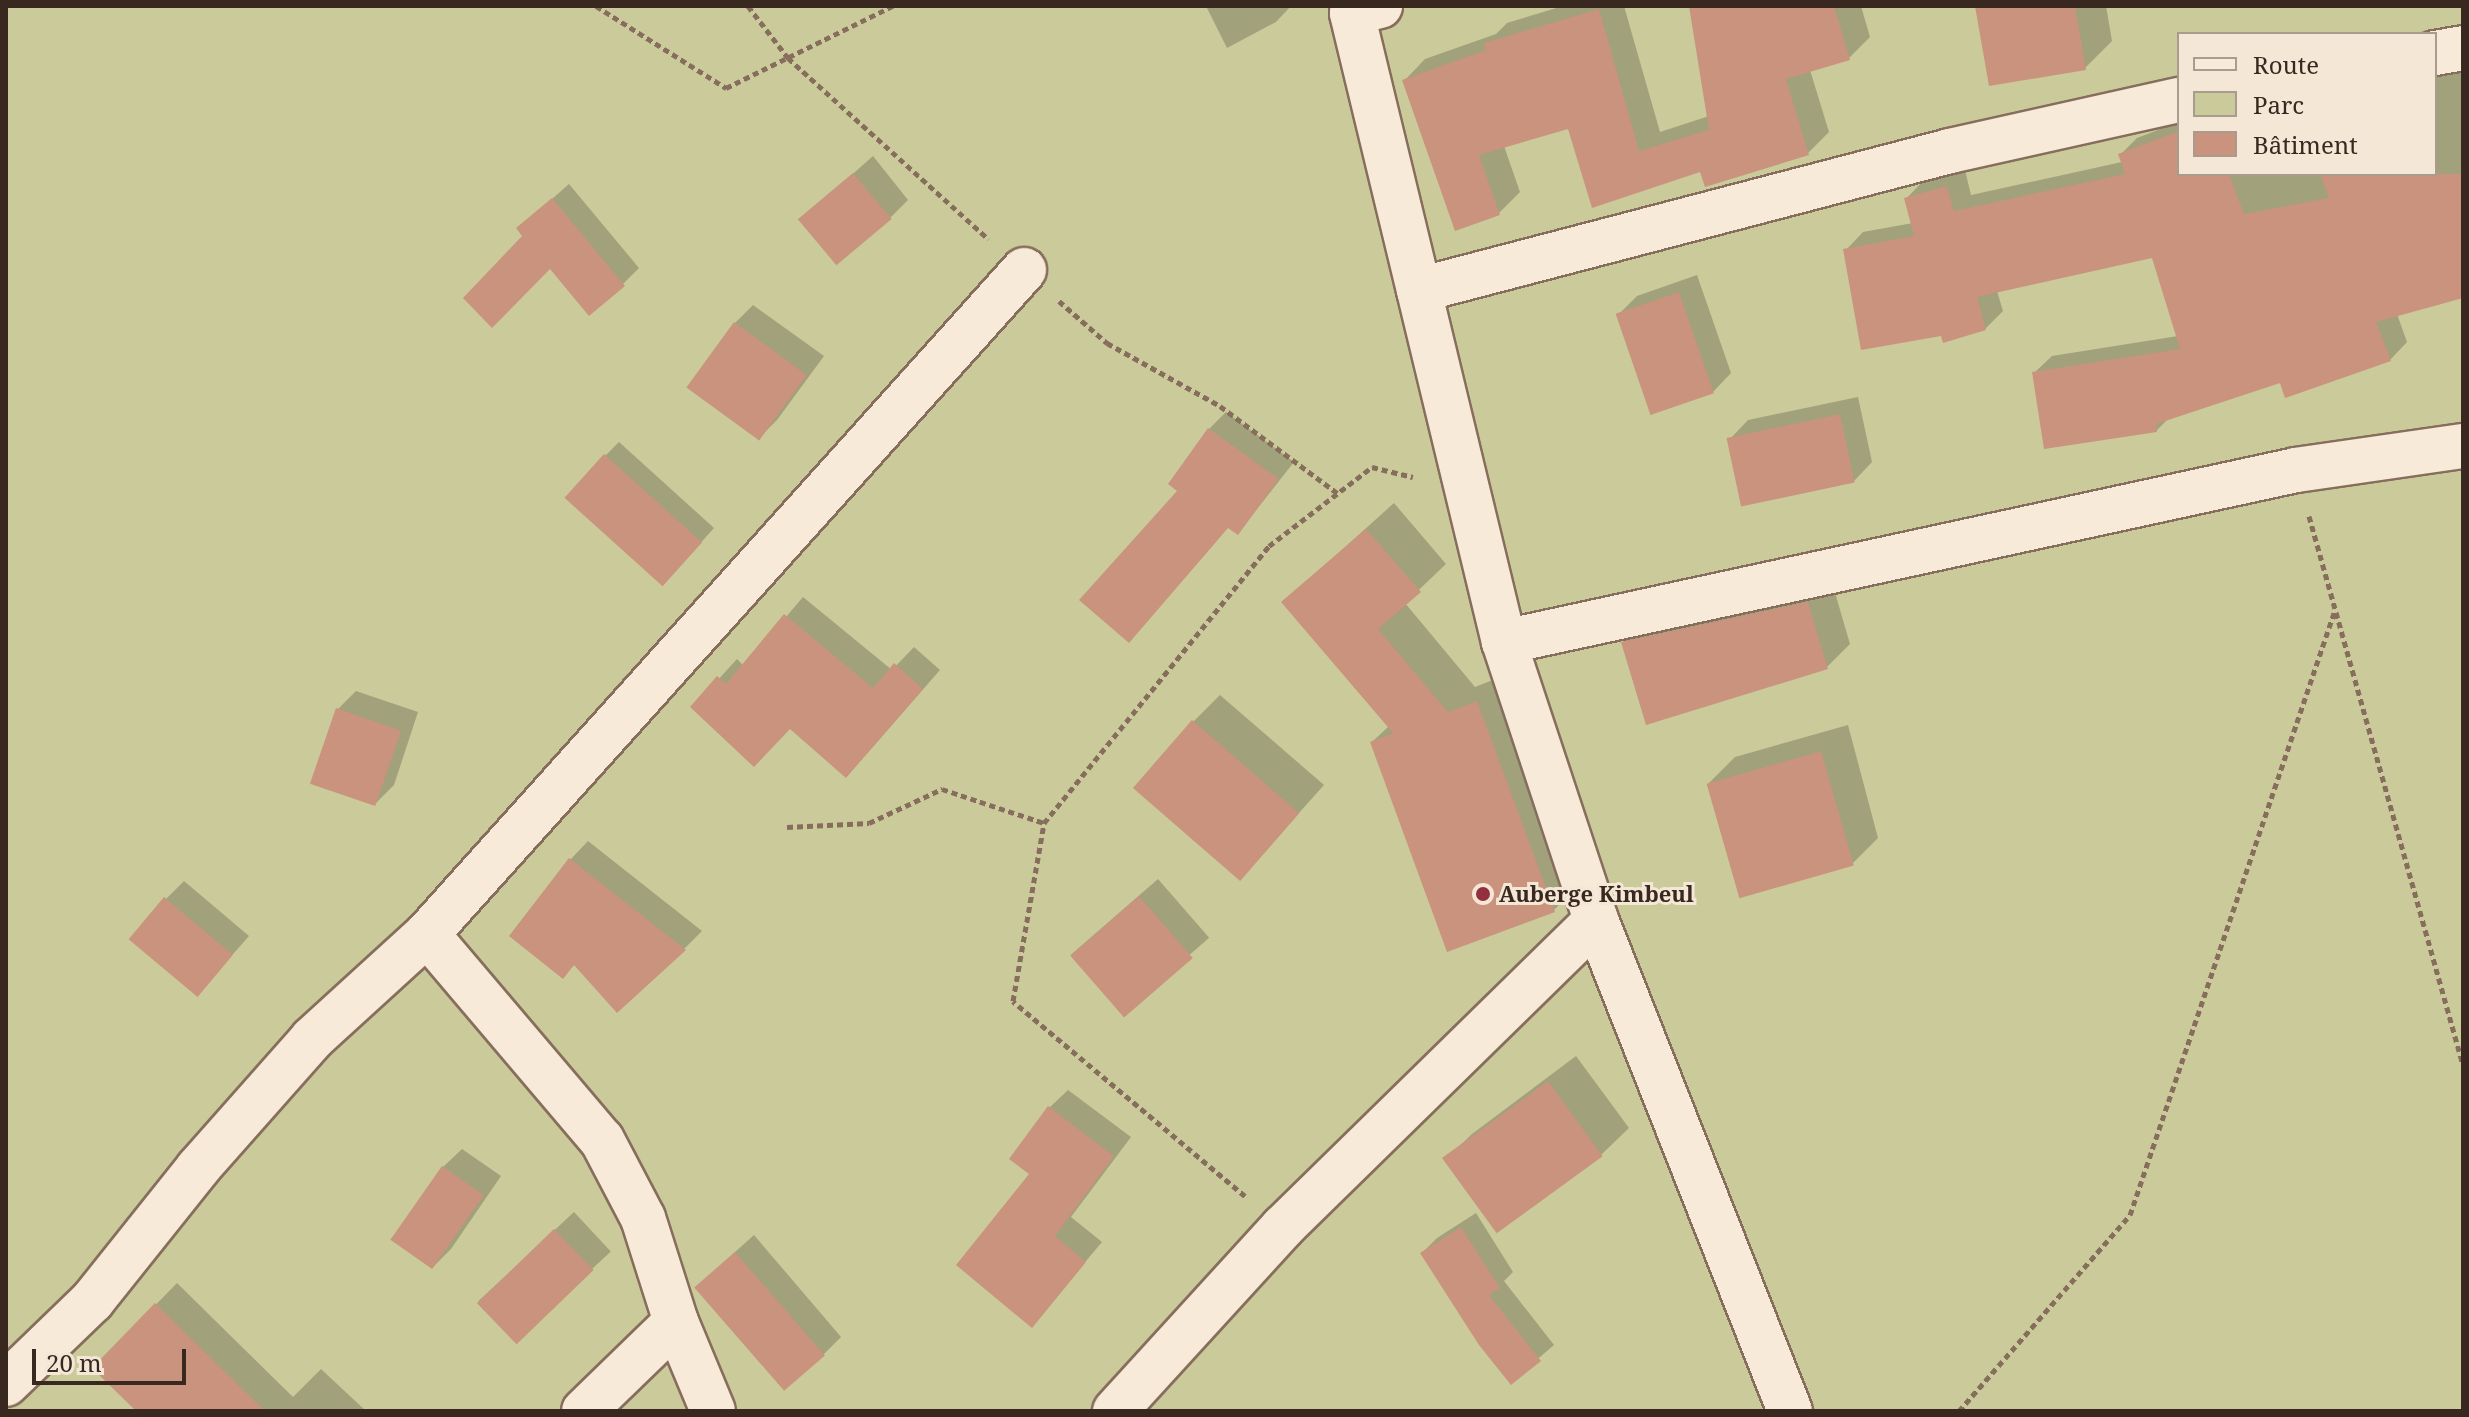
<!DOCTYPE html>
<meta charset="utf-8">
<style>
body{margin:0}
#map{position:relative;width:2469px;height:1417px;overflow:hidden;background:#eddcc6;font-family:"Noto Serif",serif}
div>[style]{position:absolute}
.green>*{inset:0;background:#caca9a}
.shadow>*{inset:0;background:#0003;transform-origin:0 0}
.building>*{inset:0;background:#c9937e;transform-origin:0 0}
.path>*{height:5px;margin-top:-2.5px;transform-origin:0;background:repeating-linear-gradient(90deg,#876e5c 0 6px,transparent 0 10px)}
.roads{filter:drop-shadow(2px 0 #876e5c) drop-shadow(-2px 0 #876e5c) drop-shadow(0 2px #876e5c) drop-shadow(0 -2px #876e5c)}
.street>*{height:44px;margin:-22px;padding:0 22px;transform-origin:22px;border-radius:22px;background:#f8ead9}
.dots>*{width:22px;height:22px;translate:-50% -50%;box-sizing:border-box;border:4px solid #f4e7d5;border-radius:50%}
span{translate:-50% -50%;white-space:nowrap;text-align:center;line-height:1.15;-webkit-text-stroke:6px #f4e7d5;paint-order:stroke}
.poi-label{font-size:22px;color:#382820;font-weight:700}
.left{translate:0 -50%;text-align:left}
.frame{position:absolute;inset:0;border:8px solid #382820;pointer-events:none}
.legend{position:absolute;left:2177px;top:32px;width:260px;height:144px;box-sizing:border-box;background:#f4e7d5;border:2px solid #a99b8d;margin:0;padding:10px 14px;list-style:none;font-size:24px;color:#382820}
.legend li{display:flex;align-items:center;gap:16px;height:40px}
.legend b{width:40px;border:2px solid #a99b8d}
.scale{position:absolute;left:32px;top:1349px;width:154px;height:36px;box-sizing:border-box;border:4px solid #382820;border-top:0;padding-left:10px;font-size:24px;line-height:28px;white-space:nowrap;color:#382820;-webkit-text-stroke:6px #f4e7d5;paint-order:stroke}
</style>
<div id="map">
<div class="green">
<i style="clip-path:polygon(evenodd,6px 6px,2463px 6px,2463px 1411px,6px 1411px,6px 6px,2179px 34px,2435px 34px,2435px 174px,2179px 174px,2179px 34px)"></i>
</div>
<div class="shadow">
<i style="clip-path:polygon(1206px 6px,1291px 6px,1276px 22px,1227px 48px)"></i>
<i style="clip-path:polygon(1563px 6px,1624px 6px,1660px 132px,1709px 116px,1715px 6px,1861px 6px,1870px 37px,1849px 58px,1810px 70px,1829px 132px,1808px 153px,1702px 170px,1593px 205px,1569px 127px,1504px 146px,1520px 192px,1499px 213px,1456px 228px,1404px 81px,1425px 59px,1496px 34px,1507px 23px)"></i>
<i style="clip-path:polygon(1977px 6px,2106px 6px,2112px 41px,2085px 68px)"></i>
<i style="clip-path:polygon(2463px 55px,2463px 296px,2397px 314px,2407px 342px,2390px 360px,2281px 381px,2169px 418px,2156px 431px,2034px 373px,2052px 356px,2178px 336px,2154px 255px,1997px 291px,2003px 311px,1985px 329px,1942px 333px,1846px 250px,1863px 232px,1913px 223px,1906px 199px,1923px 181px,1965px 170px,1971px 195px,2122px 162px,2120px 155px,2137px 138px,2179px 122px,2179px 174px,2435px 174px,2435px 60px)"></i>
<i style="clip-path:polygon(873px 156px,908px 200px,890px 218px,801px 220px)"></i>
<i style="clip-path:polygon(569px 184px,639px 268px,623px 284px,550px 266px,519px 228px)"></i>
<i style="clip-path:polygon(1697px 275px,1731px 373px,1713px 392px,1619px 314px,1637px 296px)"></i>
<i style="clip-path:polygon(753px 305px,824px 356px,777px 420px,759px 438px,735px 323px)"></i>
<i style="clip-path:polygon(1858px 397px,1872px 462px,1854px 481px,1730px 439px,1748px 420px)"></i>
<i style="clip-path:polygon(1226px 412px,1294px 462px,1238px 533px,1170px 484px,1209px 429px)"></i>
<i style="clip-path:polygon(619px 442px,714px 528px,677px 569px,605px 456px)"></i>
<i style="clip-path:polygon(1394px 503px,1446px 564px,1405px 603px,1475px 687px,1503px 676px,1580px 883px,1554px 910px,1372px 742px,1389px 726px,1284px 602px)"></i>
<i style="clip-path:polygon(1831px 579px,1850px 644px,1827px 667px,1623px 643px,1646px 619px)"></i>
<i style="clip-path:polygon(803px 597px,892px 670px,914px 647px,940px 670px,864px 757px,791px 727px,693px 707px,737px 659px,744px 666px)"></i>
<i style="clip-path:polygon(356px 691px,418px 712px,394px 785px,376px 803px,338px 709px)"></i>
<i style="clip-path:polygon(1220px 695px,1324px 785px,1241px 878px,1193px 722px)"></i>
<i style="clip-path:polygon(1848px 725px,1878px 838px,1852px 864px,1708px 784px,1735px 757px)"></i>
<i style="clip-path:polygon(588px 841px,702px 931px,684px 949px,576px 963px,563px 976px,570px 860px)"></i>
<i style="left:1158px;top:879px;width:78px;height:115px;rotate:49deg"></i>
<i style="clip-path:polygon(184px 881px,249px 936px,197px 995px,166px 899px)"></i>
<i style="clip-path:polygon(1576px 1056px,1629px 1128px,1602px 1154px,1498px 1231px,1445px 1160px,1472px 1134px)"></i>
<i style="clip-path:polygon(1068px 1090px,1131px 1137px,1071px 1217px,1102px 1242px,1032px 1325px,1032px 1174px,1049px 1108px)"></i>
<i style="clip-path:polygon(462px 1149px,501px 1176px,451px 1249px,433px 1267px,393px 1239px,443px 1167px)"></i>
<i style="left:574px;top:1212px;width:54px;height:131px;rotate:47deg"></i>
<i style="clip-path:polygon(1476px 1213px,1513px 1272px,1504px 1281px,1554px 1345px,1511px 1382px,1422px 1253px,1437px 1238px)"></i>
<i style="clip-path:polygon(754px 1235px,841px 1337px,823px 1355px,696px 1287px)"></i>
<i style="clip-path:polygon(177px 1283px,293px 1397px,321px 1369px,366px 1411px,139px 1411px,95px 1367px)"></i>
</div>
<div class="building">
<i style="clip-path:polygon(1689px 6px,1834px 6px,1850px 60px,1786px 79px,1809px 155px,1705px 187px,1700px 172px,1592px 208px,1568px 129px,1479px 155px,1500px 215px,1455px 231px,1402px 80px,1486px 50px,1484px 43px,1599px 9px,1639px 151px,1709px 130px)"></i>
<i style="clip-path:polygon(1975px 6px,2075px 6px,2086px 70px,1989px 86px)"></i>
<i style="clip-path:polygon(2179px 131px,2179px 174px,2229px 174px,2244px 214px,2329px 198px,2320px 174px,2463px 174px,2463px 298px,2376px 322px,2391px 361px,2285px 398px,2280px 383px,2156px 424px,2157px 432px,2044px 449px,2032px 372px,2180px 349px,2152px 258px,1977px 297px,1986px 330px,1943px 343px,1941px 336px,1861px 350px,1843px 249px,1914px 236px,1904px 198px,1947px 186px,1954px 211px,2125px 174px,2118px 154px)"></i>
<i style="left:853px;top:173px;width:60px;height:72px;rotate:50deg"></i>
<i style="clip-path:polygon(552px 198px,625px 286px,589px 316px,550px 269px,492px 328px,463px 298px,522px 236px,516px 228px)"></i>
<i style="left:1679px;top:292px;width:107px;height:67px;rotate:71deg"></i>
<i style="left:734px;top:322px;width:90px;height:81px;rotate:36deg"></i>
<i style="left:1840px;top:414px;width:70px;height:116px;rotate:78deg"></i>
<i style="clip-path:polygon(1208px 428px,1279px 479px,1238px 535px,1228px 528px,1129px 643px,1079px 600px,1177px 491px,1168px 484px)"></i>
<i style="left:604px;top:454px;width:132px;height:59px;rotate:42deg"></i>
<i style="clip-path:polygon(1366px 529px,1421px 592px,1378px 629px,1448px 712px,1477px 701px,1555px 912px,1447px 952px,1370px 742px,1393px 733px,1281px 602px)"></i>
<i style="clip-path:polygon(1808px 602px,1828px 669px,1646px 725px,1621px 642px)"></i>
<i style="clip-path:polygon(784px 614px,873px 688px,894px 663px,923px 689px,846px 778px,790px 729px,754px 767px,690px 707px,717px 676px,726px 684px)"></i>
<i style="left:336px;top:708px;width:69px;height:80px;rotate:19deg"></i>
<i style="left:1192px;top:720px;width:142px;height:90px;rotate:41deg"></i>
<i style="left:1821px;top:751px;width:119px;height:119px;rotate:74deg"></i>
<i style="clip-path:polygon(569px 858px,686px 950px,617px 1013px,574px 965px,563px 979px,509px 936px)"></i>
<i style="left:1139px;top:896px;width:82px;height:91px;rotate:49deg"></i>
<i style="left:164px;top:897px;width:90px;height:55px;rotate:40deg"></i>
<i style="left:1548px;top:1081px;width:93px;height:131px;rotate:54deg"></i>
<i style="clip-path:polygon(1048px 1106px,1114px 1156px,1055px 1236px,1086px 1262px,1032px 1328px,956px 1265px,1029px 1174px,1009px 1159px)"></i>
<i style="left:442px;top:1166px;width:51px;height:90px;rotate:35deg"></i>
<i style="clip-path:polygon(1461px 1227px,1500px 1288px,1489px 1295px,1541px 1361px,1511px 1385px,1479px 1345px,1420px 1253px)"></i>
<i style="left:554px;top:1229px;width:57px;height:107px;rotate:46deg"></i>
<i style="left:735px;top:1252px;width:137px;height:54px;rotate:49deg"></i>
<i style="clip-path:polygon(155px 1303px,265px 1411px,136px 1411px,92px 1368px)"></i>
</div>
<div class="path">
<i style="left:596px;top:6px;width:154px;rotate:32.2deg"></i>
<i style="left:726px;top:88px;width:186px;rotate:-26.2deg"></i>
<i style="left:748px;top:6px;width:66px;rotate:52.4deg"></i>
<i style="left:788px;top:58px;width:270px;rotate:42.1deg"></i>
<i style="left:1059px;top:301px;width:64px;rotate:41.2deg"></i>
<i style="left:1107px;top:343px;width:129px;rotate:29.1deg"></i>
<i style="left:1220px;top:406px;width:146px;rotate:36.6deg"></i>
<i style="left:2309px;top:516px;width:570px;rotate:74.33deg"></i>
<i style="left:787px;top:827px;width:82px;rotate:-2.8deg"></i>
<i style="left:869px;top:823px;width:81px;rotate:-25deg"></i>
<i style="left:942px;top:789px;width:108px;rotate:18.4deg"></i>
<i style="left:1245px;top:1196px;width:303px;rotate:-140deg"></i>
<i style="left:1013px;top:1001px;width:181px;rotate:-80.1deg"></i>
<i style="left:1044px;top:823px;width:357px;rotate:-50.9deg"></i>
<i style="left:1269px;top:546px;width:130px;rotate:-37.5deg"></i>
<i style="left:1372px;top:467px;width:42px;rotate:13.7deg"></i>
<i style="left:1959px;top:1411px;width:260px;rotate:-48.9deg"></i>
<i style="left:2130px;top:1215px;width:639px;rotate:-71.28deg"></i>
</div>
<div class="roads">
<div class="street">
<i style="left:2435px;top:53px;width:28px;rotate:-10deg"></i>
<i style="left:1419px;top:290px;width:549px;rotate:-14.67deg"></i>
<i style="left:1950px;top:151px;width:235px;rotate:-12.6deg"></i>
<i style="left:1504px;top:642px;width:810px;rotate:-12.25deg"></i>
<i style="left:2296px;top:470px;width:169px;rotate:-8.2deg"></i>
<i style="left:1596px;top:920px;width:528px;rotate:68.44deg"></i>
<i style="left:427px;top:934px;width:270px;rotate:49.7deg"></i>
<i style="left:602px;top:1140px;width:88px;rotate:62.3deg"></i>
<i style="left:643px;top:1218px;width:109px;rotate:72.4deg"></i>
<i style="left:676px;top:1322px;width:96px;rotate:67.4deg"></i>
<i style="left:6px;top:1384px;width:120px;rotate:-44deg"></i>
<i style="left:92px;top:1301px;width:170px;rotate:-51.4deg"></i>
<i style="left:198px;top:1168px;width:172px;rotate:-48.5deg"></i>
<i style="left:312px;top:1039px;width:156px;rotate:-42.4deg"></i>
<i style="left:427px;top:934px;width:893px;rotate:-48.04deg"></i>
<i style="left:584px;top:1411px;width:128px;rotate:-44.1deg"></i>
<i style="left:1115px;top:1411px;width:249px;rotate:-47.6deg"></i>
<i style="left:1283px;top:1227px;width:438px;rotate:-44.4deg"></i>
<i style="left:1596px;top:920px;width:293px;rotate:-108.3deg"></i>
<i style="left:1504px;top:642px;width:647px;rotate:-103.59deg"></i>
<i style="left:1352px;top:13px;width:29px;rotate:-14deg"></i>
</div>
</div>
<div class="dots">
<i style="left:1483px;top:894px;background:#942f3d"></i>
</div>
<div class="poi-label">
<span class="left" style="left:1499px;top:894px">Auberge Kimbeul</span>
</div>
<div class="frame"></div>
<ul class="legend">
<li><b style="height:10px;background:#f8ead9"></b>Route</li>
<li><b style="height:22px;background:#caca9a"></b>Parc</li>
<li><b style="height:22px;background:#c9937e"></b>Bâtiment</li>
</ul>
<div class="scale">20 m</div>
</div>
